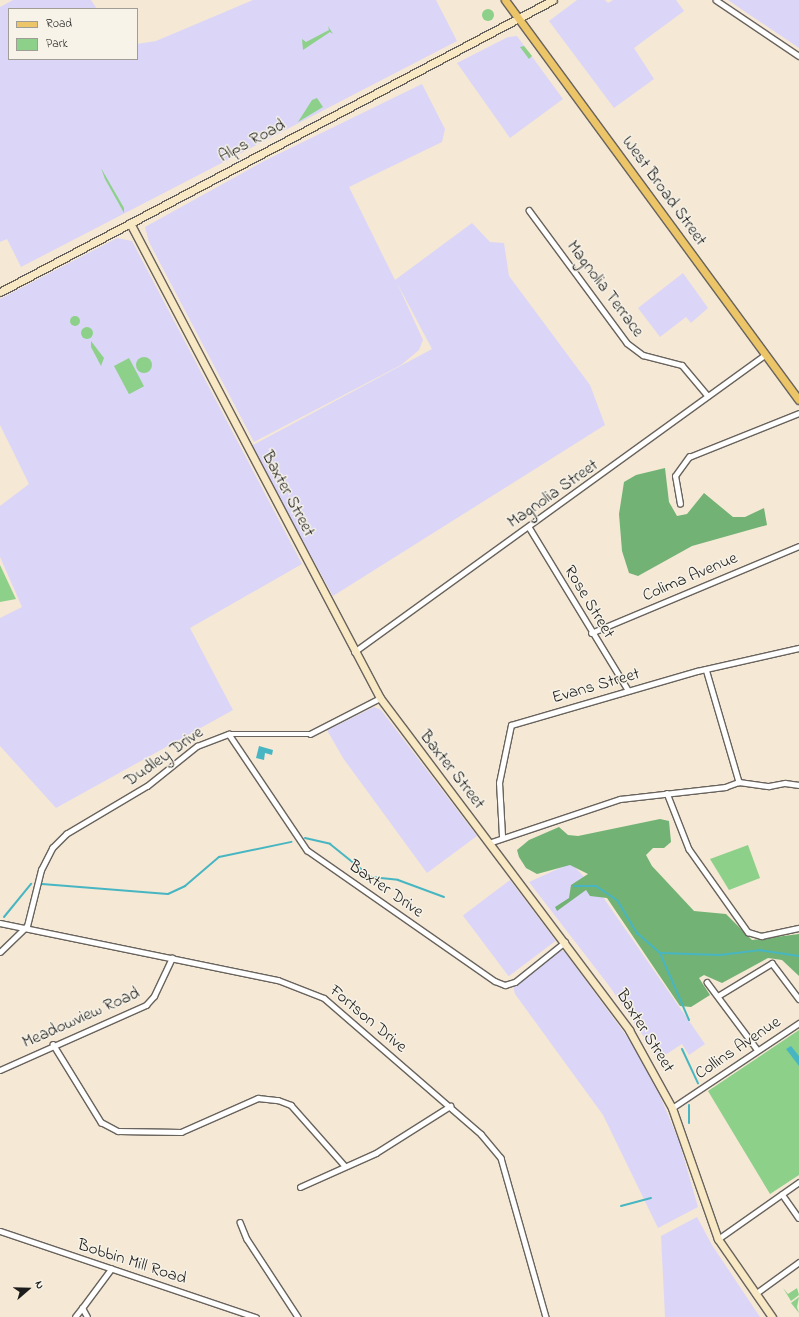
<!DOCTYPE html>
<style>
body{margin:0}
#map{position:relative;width:799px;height:1317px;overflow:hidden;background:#f5e8d5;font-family:"Indie Flower",sans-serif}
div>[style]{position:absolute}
.built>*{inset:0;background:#dbd6f7;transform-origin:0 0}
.green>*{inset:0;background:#8dd089;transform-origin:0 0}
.round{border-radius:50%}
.forest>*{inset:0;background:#72b275}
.water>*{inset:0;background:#48b6c2}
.stream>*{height:2px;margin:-1px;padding:0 1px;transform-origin:1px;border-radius:1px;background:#48b6c2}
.roads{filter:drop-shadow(1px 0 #68635d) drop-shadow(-1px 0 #68635d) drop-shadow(0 1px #68635d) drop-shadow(0 -1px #68635d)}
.minor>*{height:4.5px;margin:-2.25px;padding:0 2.25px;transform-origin:2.25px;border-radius:2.25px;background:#fff}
.secondary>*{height:7px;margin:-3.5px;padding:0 3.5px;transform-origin:3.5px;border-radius:3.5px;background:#f8e8c3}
.primary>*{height:7px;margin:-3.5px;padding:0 3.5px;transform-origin:3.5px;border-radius:3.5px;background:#edc569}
span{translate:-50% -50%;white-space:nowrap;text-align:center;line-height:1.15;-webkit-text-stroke:3px #f7f3e8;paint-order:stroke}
.street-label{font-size:17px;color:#1c1c1c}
.legend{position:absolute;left:8px;top:8px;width:130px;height:52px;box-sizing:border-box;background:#f7f3e8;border:1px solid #9f9d96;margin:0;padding:5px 7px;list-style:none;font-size:12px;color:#1c1c1c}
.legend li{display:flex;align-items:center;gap:8px;height:20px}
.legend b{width:20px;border:1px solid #9f9d96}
.north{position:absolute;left:8px;top:1269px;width:40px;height:40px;-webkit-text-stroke:3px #f7f3e8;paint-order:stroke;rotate:70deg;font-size:11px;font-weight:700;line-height:16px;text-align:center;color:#1c1c1c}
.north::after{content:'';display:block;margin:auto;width:14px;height:18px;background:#1c1c1c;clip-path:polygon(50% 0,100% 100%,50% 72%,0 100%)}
</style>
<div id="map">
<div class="built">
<i style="clip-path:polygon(13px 0,91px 0,97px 9px,9px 9px,9px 59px,137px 59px,137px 44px,156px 41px,253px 0,436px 0,457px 41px,21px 267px,7px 239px,0 242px,0 7px)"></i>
<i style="clip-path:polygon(577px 0,605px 0,608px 3px,613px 0,676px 0,684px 11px,634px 48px,654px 79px,614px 108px,549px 21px)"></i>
<i style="clip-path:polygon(728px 0,799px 0,799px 48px,741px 9px)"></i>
<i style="clip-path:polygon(517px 36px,563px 99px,510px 138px,457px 63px,508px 37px)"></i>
<i style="clip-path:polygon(422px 84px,445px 129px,442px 142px,349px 187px,395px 280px,472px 223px,490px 242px,504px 243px,509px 276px,590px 385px,605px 425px,333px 596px,251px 446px,432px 349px,397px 283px,423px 340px,419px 350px,401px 365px,254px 442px,149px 242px,145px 227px,264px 161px)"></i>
<i style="clip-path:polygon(117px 238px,132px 241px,302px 564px,190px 628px,233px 710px,56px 808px,0 746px,0 618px,22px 607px,0 557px,0 506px,29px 484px,0 425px,0 299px)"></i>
<i style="clip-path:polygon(683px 273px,708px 308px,691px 323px,686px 317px,660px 337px,638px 308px)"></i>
<i style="clip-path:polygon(374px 707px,381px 710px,477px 836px,427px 873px,343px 758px,327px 730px)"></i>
<i style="clip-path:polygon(571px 863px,603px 897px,705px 1044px,689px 1055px,682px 1044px,659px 1059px,610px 987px,529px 882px)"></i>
<i style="left:510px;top:880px;width:76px;height:59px;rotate:53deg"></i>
<i style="clip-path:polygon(558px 950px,564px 951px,631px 1042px,660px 1096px,679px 1141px,698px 1207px,658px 1228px,603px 1115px,515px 994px,513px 986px)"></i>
<i style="clip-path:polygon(697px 1217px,712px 1245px,760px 1317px,665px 1317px,661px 1236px)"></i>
</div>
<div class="green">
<i class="round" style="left:482px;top:9px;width:12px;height:12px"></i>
<i style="clip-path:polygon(328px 26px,333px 34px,330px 32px,303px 50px,302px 39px,306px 42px,329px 30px)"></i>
<i style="clip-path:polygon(524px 46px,532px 56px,529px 59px,520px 47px)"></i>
<i style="clip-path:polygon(317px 98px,323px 107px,298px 122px,312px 100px)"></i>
<i style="clip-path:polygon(101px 168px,124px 208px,124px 213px,105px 179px)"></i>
<i class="round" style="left:70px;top:316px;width:10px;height:10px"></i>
<i class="round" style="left:81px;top:327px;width:12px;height:12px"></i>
<i style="clip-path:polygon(91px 341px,104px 358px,101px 366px,91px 347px)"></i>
<i class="round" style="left:136px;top:357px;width:16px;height:16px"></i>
<i style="left:129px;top:358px;width:32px;height:17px;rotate:62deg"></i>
<i style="clip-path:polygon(0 565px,15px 597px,16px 599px,0 602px)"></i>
<i style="clip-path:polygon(748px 845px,760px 878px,729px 890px,710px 859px)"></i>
<i style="clip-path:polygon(799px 1030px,799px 1175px,770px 1194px,708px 1091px)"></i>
<i style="clip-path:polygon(783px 1288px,788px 1294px,797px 1288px,799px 1295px,791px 1301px)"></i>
<i style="clip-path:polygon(799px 1297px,797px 1307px,799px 1313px,791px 1303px)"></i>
</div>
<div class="forest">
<i style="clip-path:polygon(665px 468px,669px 502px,677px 516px,687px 514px,704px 493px,733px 517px,745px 517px,764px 508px,767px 525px,692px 546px,638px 576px,629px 573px,622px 551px,619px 514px,624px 482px,636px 475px)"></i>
<i style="clip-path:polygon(660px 819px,669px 821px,671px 842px,664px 848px,653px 848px,646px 855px,652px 866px,694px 911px,726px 914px,752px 940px,799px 934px,799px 976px,782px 960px,768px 958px,722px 983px,704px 975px,699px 978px,710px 995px,691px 1007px,680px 1006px,607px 898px,590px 896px,586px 890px,557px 911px,555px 907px,569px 898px,571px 885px,588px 874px,570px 865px,537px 874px,526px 868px,519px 857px,517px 850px,529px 840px,559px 827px,568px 835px,578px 836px)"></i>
</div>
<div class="water">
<i style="clip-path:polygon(259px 746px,273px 750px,272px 755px,265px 753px,264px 760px,256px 758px)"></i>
<i style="clip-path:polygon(791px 1046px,799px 1056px,799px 1066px,786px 1049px)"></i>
</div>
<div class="stream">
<i style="left:305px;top:838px;width:26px;rotate:13deg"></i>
<i style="left:330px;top:844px;width:53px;rotate:38.8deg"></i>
<i style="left:371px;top:877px;width:27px;rotate:6deg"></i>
<i style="left:398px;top:880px;width:49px;rotate:20.3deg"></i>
<i style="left:42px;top:884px;width:126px;rotate:4.5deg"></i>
<i style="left:168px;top:894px;width:19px;rotate:-25deg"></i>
<i style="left:185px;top:886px;width:45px;rotate:-40.5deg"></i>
<i style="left:219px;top:857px;width:74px;rotate:-11.8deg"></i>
<i style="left:574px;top:886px;width:22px"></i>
<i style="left:596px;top:886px;width:25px;rotate:34deg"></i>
<i style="left:617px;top:900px;width:39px;rotate:59deg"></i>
<i style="left:637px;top:933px;width:30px;rotate:41deg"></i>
<i style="left:660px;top:953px;width:73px;rotate:66.6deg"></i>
<i style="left:4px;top:917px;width:43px;rotate:-50.7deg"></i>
<i style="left:660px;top:953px;width:60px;rotate:1.9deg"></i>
<i style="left:720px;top:955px;width:38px;rotate:-7deg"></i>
<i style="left:758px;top:950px;width:41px;rotate:8.3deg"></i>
<i style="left:682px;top:1049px;width:38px;rotate:65deg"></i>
<i style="left:689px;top:1105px;width:18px;rotate:90deg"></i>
<i style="left:621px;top:1206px;width:31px;rotate:-15deg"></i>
</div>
<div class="roads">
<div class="minor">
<i style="left:716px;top:0;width:100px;rotate:34deg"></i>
<i style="left:529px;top:210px;width:165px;rotate:53.6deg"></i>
<i style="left:627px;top:343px;width:20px;rotate:37deg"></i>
<i style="left:643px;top:355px;width:40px;rotate:14.4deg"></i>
<i style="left:682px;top:365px;width:40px;rotate:50deg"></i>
<i style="left:680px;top:504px;width:28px;rotate:-100deg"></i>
<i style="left:675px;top:476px;width:24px;rotate:-54deg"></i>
<i style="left:689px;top:457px;width:118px;rotate:-21.8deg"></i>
<i style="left:529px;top:527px;width:191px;rotate:58.7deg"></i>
<i style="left:591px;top:633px;width:225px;rotate:-22.7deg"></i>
<i style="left:354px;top:652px;width:508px;rotate:-35.88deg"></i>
<i style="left:706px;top:669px;width:118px;rotate:73.7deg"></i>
<i style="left:229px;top:734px;width:140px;rotate:56.1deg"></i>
<i style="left:307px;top:850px;width:229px;rotate:34.9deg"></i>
<i style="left:495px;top:981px;width:11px;rotate:22deg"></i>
<i style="left:505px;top:985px;width:10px;rotate:-17deg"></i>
<i style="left:515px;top:982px;width:64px;rotate:-38.7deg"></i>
<i style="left:739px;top:782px;width:30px;rotate:8deg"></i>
<i style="left:769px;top:786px;width:16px;rotate:-11deg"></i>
<i style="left:785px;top:783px;width:14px;rotate:8deg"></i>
<i style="left:667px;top:793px;width:60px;rotate:68.6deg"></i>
<i style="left:689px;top:849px;width:102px;rotate:54.6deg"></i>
<i style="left:748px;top:932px;width:14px;rotate:17deg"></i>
<i style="left:761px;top:936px;width:39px;rotate:-12deg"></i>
<i style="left:502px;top:836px;width:53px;rotate:-93.2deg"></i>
<i style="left:499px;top:783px;width:59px;rotate:-78.3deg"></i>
<i style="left:511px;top:725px;width:194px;rotate:-16.2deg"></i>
<i style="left:697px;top:671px;width:105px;rotate:-12.7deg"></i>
<i style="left:489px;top:843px;width:138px;rotate:-18.6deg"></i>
<i style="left:620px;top:799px;width:106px;rotate:-6.5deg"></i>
<i style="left:725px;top:787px;width:15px;rotate:-20deg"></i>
<i style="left:0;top:923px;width:284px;rotate:11.6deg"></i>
<i style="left:278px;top:980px;width:49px;rotate:21.4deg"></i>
<i style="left:324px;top:998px;width:208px;rotate:40.9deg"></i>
<i style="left:481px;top:1134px;width:31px;rotate:50deg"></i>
<i style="left:501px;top:1158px;width:165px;rotate:74.2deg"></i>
<i style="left:0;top:952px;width:37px;rotate:-44deg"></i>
<i style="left:27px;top:926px;width:58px;rotate:-76deg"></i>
<i style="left:41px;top:870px;width:25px;rotate:-63deg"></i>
<i style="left:52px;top:848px;width:20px;rotate:-45deg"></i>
<i style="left:66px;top:834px;width:94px;rotate:-30.7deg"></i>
<i style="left:147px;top:786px;width:64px;rotate:-38.7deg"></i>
<i style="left:197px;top:746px;width:34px;rotate:-21deg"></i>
<i style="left:229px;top:734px;width:81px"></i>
<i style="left:310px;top:734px;width:79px;rotate:-27.2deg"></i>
<i style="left:707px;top:982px;width:84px;rotate:53.3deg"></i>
<i style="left:718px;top:996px;width:63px;rotate:-31.4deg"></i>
<i style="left:772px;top:963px;width:45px;rotate:53.1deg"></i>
<i style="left:53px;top:1044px;width:92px;rotate:58.4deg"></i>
<i style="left:101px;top:1122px;width:19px;rotate:28deg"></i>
<i style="left:118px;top:1131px;width:63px;rotate:0.9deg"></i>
<i style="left:181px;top:1132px;width:84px;rotate:-23.8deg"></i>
<i style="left:258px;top:1098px;width:20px;rotate:6deg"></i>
<i style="left:278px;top:1100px;width:14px;rotate:21deg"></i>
<i style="left:291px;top:1105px;width:81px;rotate:48.5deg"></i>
<i style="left:0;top:1070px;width:160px;rotate:-24deg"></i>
<i style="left:146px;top:1005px;width:12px;rotate:-48deg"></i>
<i style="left:154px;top:996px;width:42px;rotate:-64.7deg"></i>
<i style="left:672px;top:1108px;width:153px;rotate:-33.8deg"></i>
<i style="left:300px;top:1187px;width:83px;rotate:-24.1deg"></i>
<i style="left:376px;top:1153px;width:88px;rotate:-32.4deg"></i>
<i style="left:782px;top:1194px;width:29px;rotate:55deg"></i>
<i style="left:240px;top:1222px;width:18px;rotate:68deg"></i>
<i style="left:247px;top:1239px;width:93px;rotate:56.8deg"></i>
<i style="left:0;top:1231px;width:270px;rotate:18.6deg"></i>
<i style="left:718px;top:1239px;width:99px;rotate:-35.1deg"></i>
<i style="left:755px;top:1294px;width:54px;rotate:-36deg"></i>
<i style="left:75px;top:1317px;width:11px;rotate:-52deg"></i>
<i style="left:87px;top:1317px;width:10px;rotate:-119deg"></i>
<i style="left:82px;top:1308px;width:49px;rotate:-53.4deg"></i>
</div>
<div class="secondary">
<i style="left:130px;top:223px;width:537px;rotate:62.24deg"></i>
<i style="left:380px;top:698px;width:415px;rotate:53.1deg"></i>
<i style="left:629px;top:1030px;width:89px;rotate:61.1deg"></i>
<i style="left:672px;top:1108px;width:139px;rotate:70.7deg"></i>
<i style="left:718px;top:1239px;width:95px;rotate:55.3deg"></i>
<i style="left:0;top:292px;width:625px;rotate:-27.84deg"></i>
</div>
<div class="primary">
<i style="left:505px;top:0;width:496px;rotate:53.7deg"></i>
</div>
</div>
<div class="street-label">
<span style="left:252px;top:141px;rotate:-28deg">Alps Road</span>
<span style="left:664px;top:191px;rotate:54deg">West Broad Street</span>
<span style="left:605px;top:289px;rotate:53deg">Magnolia Terrace</span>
<span style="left:288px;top:494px;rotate:62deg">Baxter Street</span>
<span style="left:553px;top:494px;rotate:-35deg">Magnolia Street</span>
<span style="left:690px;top:577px;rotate:-23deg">Colima Avenue</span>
<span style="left:589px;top:602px;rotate:59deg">Rose Street</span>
<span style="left:596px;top:686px;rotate:-16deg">Evans Street</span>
<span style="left:164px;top:757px;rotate:-35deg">Dudley Drive</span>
<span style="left:452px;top:770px;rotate:52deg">Baxter Street</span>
<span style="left:386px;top:889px;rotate:35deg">Baxter Drive</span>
<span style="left:81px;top:1018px;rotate:-24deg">Meadowview Road</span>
<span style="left:368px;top:1019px;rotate:40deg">Fortson Drive</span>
<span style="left:645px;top:1031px;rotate:58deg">Baxter Street</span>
<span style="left:738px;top:1048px;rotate:-34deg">Collins Avenue</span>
<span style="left:132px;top:1262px;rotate:18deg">Bobbin Mill Road</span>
</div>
<ul class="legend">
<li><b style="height:5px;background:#edc569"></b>Road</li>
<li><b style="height:11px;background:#8dd089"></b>Park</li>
</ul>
<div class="north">N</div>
</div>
